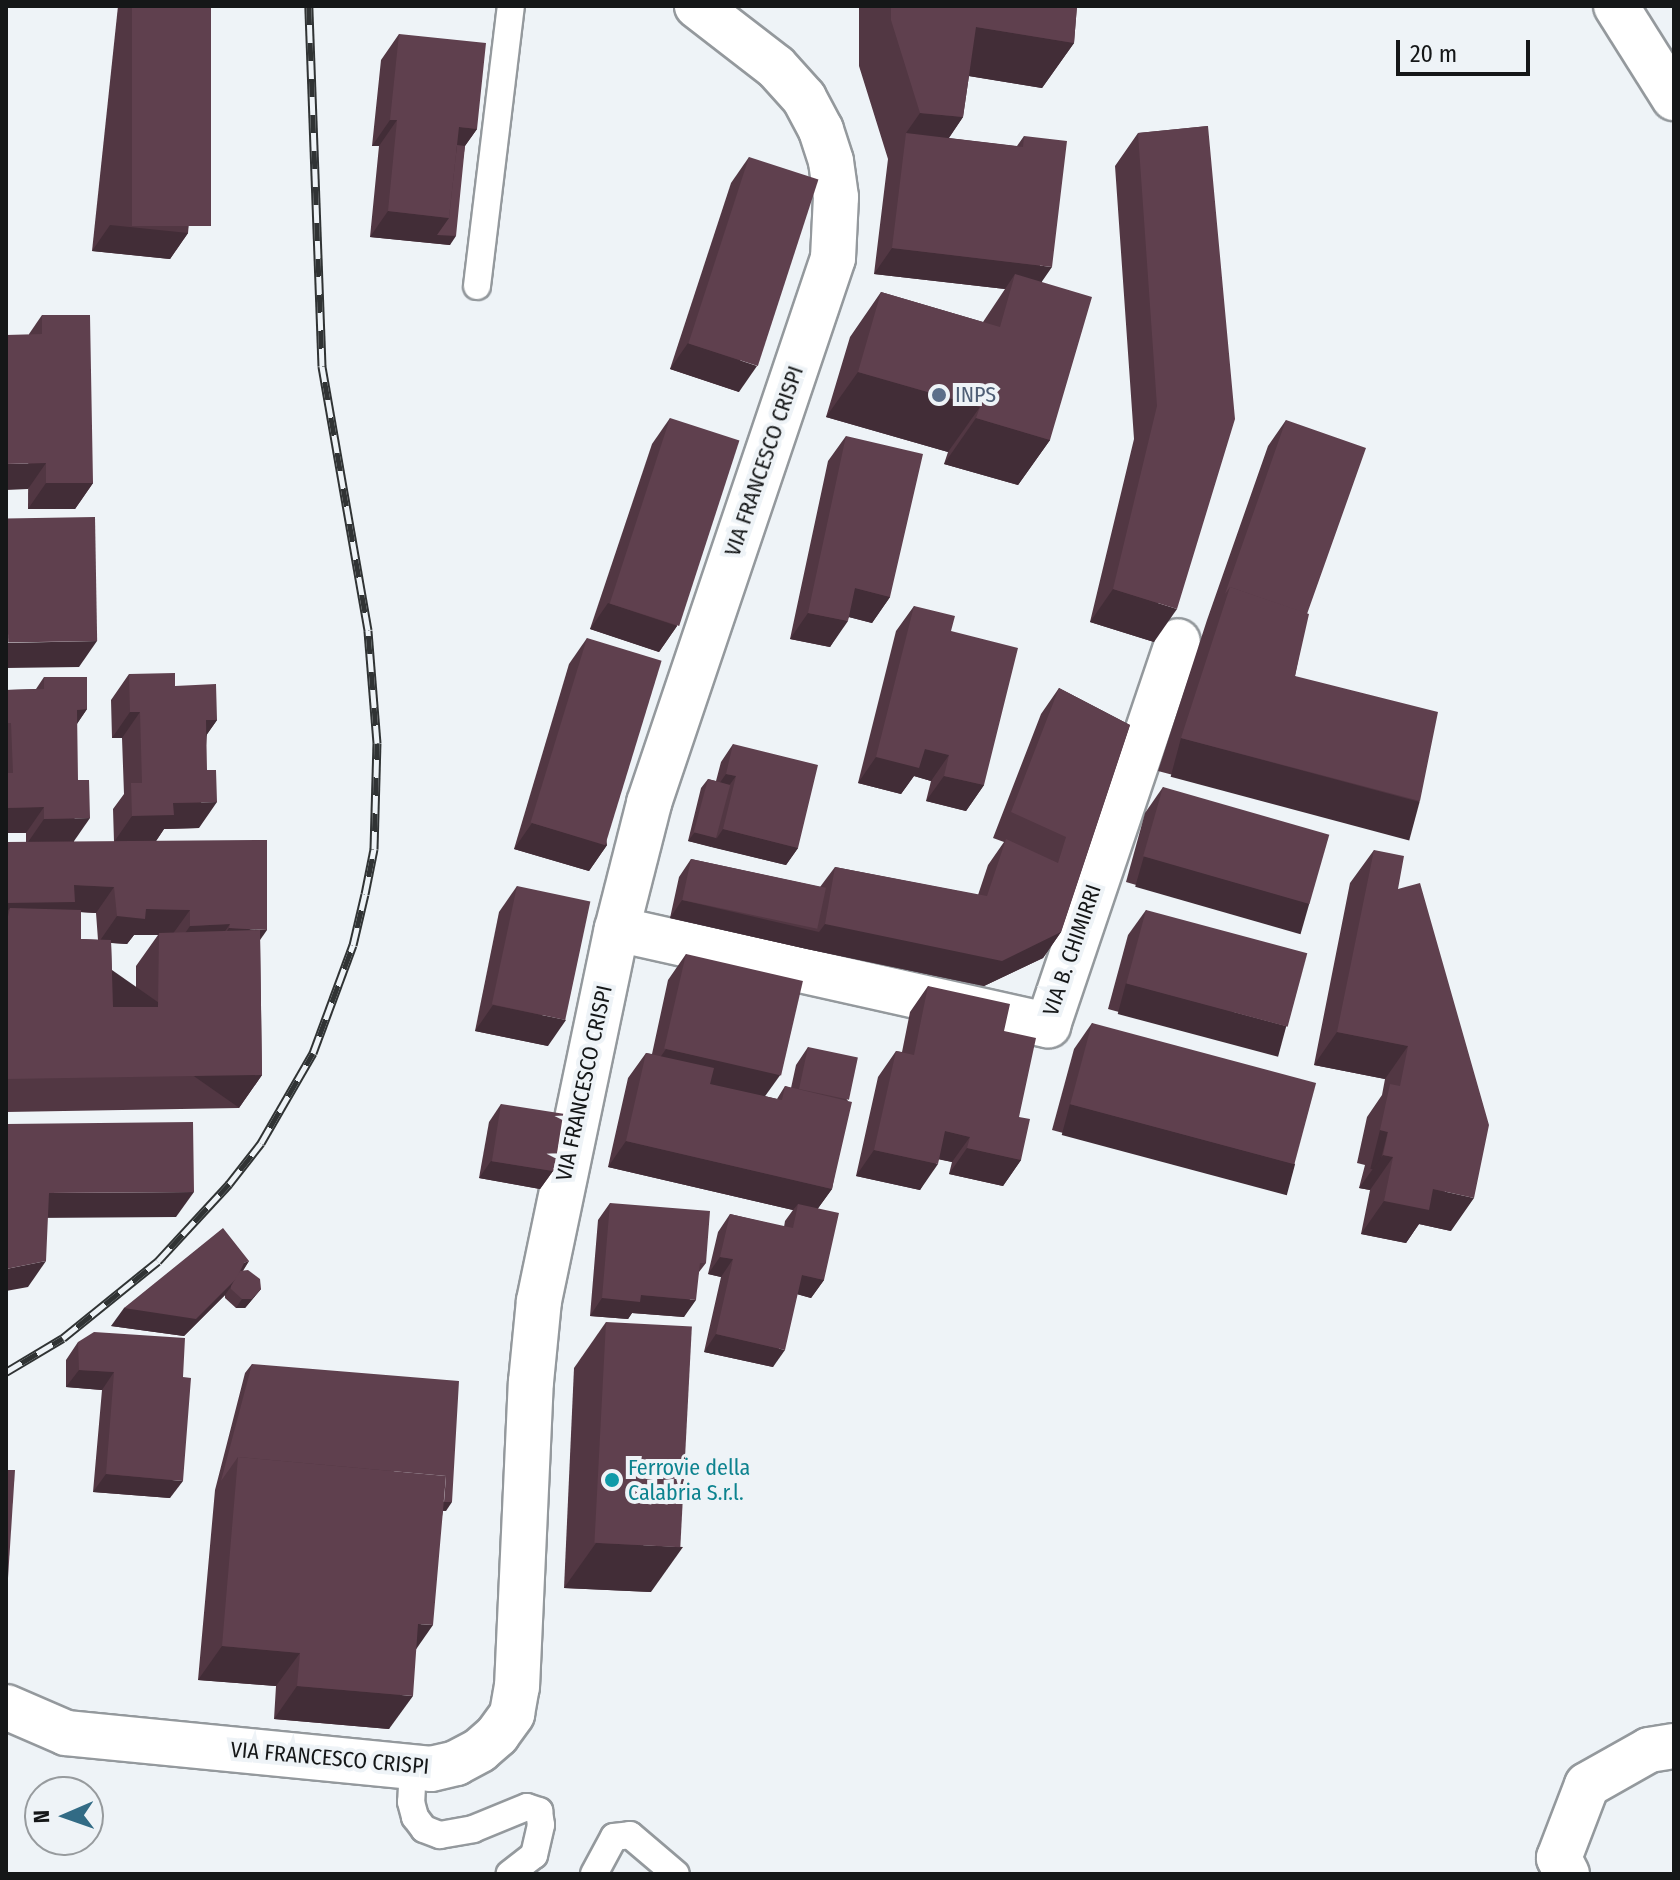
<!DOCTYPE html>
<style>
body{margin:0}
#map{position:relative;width:1680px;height:1880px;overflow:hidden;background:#eef3f7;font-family:"Fira Sans Condensed",sans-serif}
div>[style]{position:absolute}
.roads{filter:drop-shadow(2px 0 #94999d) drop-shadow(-2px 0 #94999d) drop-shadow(0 2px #94999d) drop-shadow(0 -2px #94999d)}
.lane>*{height:26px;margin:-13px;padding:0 13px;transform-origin:13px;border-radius:13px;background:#fff}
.street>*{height:44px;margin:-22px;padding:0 22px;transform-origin:22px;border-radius:22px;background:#fff}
.rail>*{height:9px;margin-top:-4.5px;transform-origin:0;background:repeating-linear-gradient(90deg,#eef3f7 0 18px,#303334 0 36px);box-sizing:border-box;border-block:2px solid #303334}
.wall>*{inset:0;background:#523743}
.shaded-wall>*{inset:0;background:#422d37;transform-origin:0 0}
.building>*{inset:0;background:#5f404e;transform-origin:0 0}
.dots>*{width:22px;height:22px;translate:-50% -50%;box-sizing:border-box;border:4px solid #eef3f7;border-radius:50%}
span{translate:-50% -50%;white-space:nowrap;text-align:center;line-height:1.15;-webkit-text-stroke:8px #eef3f7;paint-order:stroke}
.service-label{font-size:22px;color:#4e5e75}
.left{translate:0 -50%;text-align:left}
.street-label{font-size:22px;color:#151718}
.culture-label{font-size:22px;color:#0d838f}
.frame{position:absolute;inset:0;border:8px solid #151718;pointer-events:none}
.north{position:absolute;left:24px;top:1776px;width:80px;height:80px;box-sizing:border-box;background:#eef3f7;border:2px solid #979b9e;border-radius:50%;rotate:268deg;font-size:22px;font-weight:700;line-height:32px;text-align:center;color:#151718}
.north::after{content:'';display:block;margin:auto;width:28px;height:36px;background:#326b85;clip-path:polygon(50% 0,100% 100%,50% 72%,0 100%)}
.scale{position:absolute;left:1396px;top:40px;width:134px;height:36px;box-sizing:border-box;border:4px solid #151718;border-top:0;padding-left:10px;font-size:24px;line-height:28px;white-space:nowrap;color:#151718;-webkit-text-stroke:6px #eef3f7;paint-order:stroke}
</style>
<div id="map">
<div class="roads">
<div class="lane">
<i style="left:477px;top:286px;width:282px;rotate:-83.1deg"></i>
<i style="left:413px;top:1767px;width:35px;rotate:93deg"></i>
<i style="left:411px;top:1802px;width:16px;rotate:75deg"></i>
<i style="left:415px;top:1817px;width:15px;rotate:53deg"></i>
<i style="left:424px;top:1829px;width:17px;rotate:21deg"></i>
<i style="left:440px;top:1835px;width:34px;rotate:-10deg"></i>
<i style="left:473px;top:1829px;width:58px;rotate:-22.2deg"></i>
<i style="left:527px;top:1807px;width:13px;rotate:18deg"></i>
<i style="left:539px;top:1811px;width:14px;rotate:82deg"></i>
<i style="left:541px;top:1825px;width:31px;rotate:103deg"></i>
<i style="left:534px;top:1855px;width:31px;rotate:142deg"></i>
<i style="left:594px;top:1874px;width:42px;rotate:-61.6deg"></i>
<i style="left:614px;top:1837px;width:16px;rotate:-7deg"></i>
<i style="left:630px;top:1835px;width:60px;rotate:40.3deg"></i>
</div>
<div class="street">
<i style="left:1616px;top:6px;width:109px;rotate:57.8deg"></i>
<i style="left:617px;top:929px;width:442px;rotate:12.6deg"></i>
<i style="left:1048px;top:1025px;width:405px;rotate:-71.3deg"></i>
<i style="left:6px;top:1707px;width:65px;rotate:23.4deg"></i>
<i style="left:66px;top:1733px;width:367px;rotate:5.6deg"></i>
<i style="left:431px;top:1769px;width:26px;rotate:-13deg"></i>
<i style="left:456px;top:1763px;width:27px;rotate:-28deg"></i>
<i style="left:480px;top:1750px;width:23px;rotate:-41deg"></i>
<i style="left:497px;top:1735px;width:26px;rotate:-54deg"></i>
<i style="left:512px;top:1714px;width:27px;rotate:-80deg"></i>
<i style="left:517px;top:1687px;width:305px;rotate:-87.4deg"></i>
<i style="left:531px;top:1382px;width:81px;rotate:-84.4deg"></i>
<i style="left:539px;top:1301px;width:380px;rotate:-78.2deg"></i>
<i style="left:617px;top:929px;width:130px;rotate:-75.7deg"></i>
<i style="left:649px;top:803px;width:575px;rotate:-71.34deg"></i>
<i style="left:833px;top:258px;width:61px;rotate:-87.2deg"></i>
<i style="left:836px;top:197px;width:36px;rotate:-98deg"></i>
<i style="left:831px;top:161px;width:33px;rotate:-108deg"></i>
<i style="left:821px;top:130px;width:36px;rotate:-118deg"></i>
<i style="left:804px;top:98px;width:42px;rotate:-132.1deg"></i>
<i style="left:776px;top:67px;width:100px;rotate:-142.3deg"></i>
<i style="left:1567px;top:1874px;width:18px;rotate:-117deg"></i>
<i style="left:1559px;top:1858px;width:78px;rotate:-69deg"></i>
<i style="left:1587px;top:1785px;width:71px;rotate:-29.4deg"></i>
<i style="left:1649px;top:1750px;width:25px;rotate:-9deg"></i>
</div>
</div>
<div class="rail">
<i style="left:6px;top:1372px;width:66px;rotate:-30.8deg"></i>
<i style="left:63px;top:1338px;width:122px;rotate:-39deg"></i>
<i style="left:158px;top:1261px;width:105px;rotate:-47.3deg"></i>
<i style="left:229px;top:1184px;width:52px;rotate:-52deg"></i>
<i style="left:261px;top:1143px;width:104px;rotate:-60deg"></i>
<i style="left:313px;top:1053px;width:115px;rotate:-69.7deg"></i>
<i style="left:353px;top:945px;width:52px;rotate:-76.8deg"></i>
<i style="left:365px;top:894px;width:46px;rotate:-78.7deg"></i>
<i style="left:374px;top:849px;width:106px;rotate:-88.4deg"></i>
<i style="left:377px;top:743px;width:113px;rotate:-94.6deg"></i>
<i style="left:368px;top:630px;width:268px;rotate:-99.9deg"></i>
<i style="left:322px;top:366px;width:360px;rotate:-92.1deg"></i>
</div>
<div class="wall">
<i style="clip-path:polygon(118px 6px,211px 6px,188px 233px,170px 259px,92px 251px)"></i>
<i style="clip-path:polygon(859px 6px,1077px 6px,1074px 43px,1042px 88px,969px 76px,963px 117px,949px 138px,1017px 146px,1024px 136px,1042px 282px,1050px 440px,1018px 485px,944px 464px,948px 452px,826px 417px,850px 337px,881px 292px,983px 322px,1005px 289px,874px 274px,888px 159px,859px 66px)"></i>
<i style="clip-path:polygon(399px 34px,477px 129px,465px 146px,450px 245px,370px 237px,379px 146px,372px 146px,381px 60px)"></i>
<i style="clip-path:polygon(1208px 126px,1154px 642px,1090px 622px,1134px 439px,1115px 166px,1138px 133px)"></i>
<i style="clip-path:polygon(749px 157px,739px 392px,670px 369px,731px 183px)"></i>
<i style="clip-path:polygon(42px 315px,93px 483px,75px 509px,28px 509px,29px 334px)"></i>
<i style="clip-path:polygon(670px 418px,677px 626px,659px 652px,590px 629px,652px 444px)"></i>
<i style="clip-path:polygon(1286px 420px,1307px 614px,1295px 676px,1420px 801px,1396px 834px,1158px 771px,1207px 620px,1268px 446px)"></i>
<i style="clip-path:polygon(846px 436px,890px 597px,872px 623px,849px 617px,830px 647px,790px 639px,828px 461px)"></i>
<i style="clip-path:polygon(914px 606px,951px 631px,984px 785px,966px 811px,926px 801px,931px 781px,914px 776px,901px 794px,858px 783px,896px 631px)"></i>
<i style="clip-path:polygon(587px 638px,607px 845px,589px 871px,514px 849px,569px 664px)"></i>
<i style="clip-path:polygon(evenodd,129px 674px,175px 686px,217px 720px,207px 734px,199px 828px,164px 829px,156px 841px,260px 939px,262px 1075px,239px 1108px,6px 1112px,6px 843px,26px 842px,26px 833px,6px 833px,6px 690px,36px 689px,44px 677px,87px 709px,77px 724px,74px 842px,114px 842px,113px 809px,124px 794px,122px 738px,112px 738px,111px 700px,129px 674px,81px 912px,96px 913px,98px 940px,81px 939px,81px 912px,129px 674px,134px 935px,158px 935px,136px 966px,136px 1007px,113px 1007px,111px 943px,127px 944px,134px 935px)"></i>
<i style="clip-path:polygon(1059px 688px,1130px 725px,1061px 932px,1043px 958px,984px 986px,807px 949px,670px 918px,679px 877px,691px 859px,820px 887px,835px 867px,978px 895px,988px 865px,1004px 842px,993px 838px,1041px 714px)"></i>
<i style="clip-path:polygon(733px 744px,798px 848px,786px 865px,688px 841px,701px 788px,708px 779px,716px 781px,721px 762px)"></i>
<i style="clip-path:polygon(1163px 787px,1309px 904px,1291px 930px,1126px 882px,1145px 813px)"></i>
<i style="clip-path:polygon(1374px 850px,1398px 889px,1451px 1231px,1419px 1224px,1406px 1243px,1361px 1234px,1370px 1190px,1359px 1188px,1365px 1165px,1357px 1163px,1367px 1117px,1382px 1095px,1385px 1079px,1314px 1065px,1350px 883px)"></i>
<i style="clip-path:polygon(517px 886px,548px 1046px,475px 1031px,499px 912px)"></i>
<i style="clip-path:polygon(1146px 910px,1268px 1053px,1108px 1009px,1128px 935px)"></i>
<i style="clip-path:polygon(686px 954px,765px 1096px,777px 1099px,785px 1086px,791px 1088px,796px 1065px,808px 1047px,848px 1101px,832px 1189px,818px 1208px,824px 1280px,811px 1298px,797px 1294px,773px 1367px,704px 1352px,721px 1277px,708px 1274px,718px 1232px,730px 1214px,784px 1227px,785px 1221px,793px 1210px,608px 1167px,628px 1078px,646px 1053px,652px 1054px,668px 980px)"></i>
<i style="clip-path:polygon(928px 986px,1004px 1031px,1019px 1117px,1021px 1160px,1003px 1186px,949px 1174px,952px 1162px,939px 1159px,920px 1190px,856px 1176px,878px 1077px,896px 1051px,902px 1052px,910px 1012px)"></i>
<i style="clip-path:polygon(1092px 1023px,1295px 1164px,1276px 1190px,1052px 1130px,1074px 1049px)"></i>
<i style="clip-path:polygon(501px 1104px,553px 1171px,540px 1189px,479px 1178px,489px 1122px)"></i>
<i style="clip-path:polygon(610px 1203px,706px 1263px,699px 1272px,684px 1317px,632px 1313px,628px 1319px,590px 1316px,598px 1220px)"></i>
<i style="clip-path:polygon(249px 1261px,243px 1271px,261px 1289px,245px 1308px,236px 1308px,225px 1298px,225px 1295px,184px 1336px,111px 1326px)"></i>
<i style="clip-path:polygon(606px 1322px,651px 1592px,564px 1588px,574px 1368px)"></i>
<i style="clip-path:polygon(78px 1342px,183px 1377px,170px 1498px,93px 1492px,102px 1390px,66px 1387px,66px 1360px)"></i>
<i style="clip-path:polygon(252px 1364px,446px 1511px,443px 1511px,416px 1649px,389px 1729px,274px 1719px,276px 1686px,198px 1680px,215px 1490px,245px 1373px)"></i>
</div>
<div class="shaded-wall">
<i style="clip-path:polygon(976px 27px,1074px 43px,1042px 88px,944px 72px)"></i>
<i style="clip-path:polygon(920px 113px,963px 117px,932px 162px,906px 133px)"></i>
<i style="clip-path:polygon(390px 120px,397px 120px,379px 146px,372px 146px)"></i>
<i style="clip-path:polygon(459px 127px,477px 129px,459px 154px,446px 153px)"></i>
<i style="clip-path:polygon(388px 211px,449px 218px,456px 236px,450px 245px,370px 237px)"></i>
<i style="clip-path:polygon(110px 225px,188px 233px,170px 259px,92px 251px)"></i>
<i style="clip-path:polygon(892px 248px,1052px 267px,1034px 293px,1015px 274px,1005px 289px,874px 274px)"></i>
<i style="clip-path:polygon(688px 343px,757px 366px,739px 392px,670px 369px)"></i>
<i style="clip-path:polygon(858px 372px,980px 407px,948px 452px,826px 417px)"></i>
<i style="clip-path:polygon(976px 418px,1050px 440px,1018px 485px,944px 464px)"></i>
<i style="clip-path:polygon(46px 463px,28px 489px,6px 490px,6px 464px)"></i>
<i style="clip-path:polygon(46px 483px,93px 483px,75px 509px,28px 509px)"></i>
<i style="clip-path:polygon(855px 588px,890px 597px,872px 623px,837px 614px)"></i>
<i style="clip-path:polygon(1113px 589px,1177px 609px,1154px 642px,1090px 622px)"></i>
<i style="clip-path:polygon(608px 603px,677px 626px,659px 652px,590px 629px)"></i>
<i style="clip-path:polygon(808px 613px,848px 621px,830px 647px,790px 639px)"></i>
<i style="clip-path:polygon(97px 641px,79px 667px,6px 668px,6px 643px)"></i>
<i style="clip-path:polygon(87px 709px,69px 735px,77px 710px)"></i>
<i style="clip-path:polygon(130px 712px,140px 712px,122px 738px,112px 738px)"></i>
<i style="clip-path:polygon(206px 720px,217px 720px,199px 746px)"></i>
<i style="left:1181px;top:738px;width:247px;height:40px;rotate:15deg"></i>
<i style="clip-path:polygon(925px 749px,949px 755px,931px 781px,914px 776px,901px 794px,858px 783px,876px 757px)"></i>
<i style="clip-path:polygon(726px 774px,736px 776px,723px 794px,714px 791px)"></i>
<i style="clip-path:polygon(944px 776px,984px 785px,966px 811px,926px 801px)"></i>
<i style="clip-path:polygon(217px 802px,199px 828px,164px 829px,156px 841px,114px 842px,132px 816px,173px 803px)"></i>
<i style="clip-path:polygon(44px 807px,26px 833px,6px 833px,6px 808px)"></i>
<i style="clip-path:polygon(90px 818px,72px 844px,26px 845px,44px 819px)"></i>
<i style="clip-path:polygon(532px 823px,607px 845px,589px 871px,514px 849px)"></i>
<i style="clip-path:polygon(723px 829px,798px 848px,786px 865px,711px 847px)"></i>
<i style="clip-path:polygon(695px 832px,717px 838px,711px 847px,688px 841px)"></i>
<i style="left:1144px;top:856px;width:172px;height:32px;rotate:16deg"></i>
<i style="clip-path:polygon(74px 885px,114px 887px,96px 913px,10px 908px,6px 913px,6px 903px)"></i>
<i style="clip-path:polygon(682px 900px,819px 932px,825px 924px,1061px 932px,1043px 958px,984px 986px,807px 949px,670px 918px)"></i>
<i style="clip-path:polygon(146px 909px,190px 910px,172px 935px,159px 933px,158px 935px,134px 935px,127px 944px,99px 942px,117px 916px)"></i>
<i style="clip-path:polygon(230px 924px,212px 950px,172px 952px,190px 926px)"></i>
<i style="clip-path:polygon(229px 928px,267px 930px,249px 956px,211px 954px)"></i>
<i style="left:1126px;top:983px;width:166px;height:32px;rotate:15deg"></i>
<i style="clip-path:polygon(493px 1005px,566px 1020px,548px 1046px,475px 1031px)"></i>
<i style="clip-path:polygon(1337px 1032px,1408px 1046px,1385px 1079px,1314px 1065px)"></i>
<i style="clip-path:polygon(666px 1049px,781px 1074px,763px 1099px,648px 1075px)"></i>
<i style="left:262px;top:1075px;width:40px;height:256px;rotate:125deg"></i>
<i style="left:1070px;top:1104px;width:233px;height:32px;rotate:15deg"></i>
<i style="left:1380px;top:1130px;width:8px;height:40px;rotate:14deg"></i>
<i style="clip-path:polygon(945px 1131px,970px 1137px,952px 1162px,927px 1157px)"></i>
<i style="clip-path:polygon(626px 1141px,832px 1189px,814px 1214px,798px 1204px,793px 1210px,608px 1167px)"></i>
<i style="clip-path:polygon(967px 1148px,1021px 1160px,1003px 1186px,949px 1174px)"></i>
<i style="clip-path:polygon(874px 1150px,938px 1164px,920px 1190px,856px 1176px)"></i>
<i style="clip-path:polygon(1383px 1155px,1393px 1157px,1370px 1190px,1359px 1188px)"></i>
<i style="clip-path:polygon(491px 1161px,553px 1171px,540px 1189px,479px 1178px)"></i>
<i style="clip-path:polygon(1433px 1189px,1474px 1198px,1451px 1231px,1419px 1224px,1406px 1243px,1361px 1234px,1384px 1201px)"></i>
<i style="clip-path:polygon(194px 1192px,176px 1217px,31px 1218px,49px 1193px)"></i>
<i style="clip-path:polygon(720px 1257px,733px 1259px,721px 1277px,708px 1274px)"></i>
<i style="clip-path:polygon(46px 1261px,28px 1287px,6px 1291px,6px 1269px)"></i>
<i style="clip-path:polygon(249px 1261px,225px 1295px,184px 1336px,111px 1326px,124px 1308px)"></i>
<i style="clip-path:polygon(802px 1275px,824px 1280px,811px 1298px,789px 1292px)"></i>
<i style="clip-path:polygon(261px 1289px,245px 1308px,236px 1308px,242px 1299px)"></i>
<i style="clip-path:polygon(641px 1295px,696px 1300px,684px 1317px,632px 1313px,628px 1319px,590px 1316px,602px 1298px)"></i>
<i style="clip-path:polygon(716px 1334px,785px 1350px,773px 1367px,704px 1352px)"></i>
<i style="clip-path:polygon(79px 1370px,114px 1372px,102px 1390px,66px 1387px)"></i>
<i style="clip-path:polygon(106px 1474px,183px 1481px,170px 1498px,93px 1492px)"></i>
<i style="clip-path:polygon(235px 1492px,452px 1502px,446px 1511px)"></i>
<i style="clip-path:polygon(596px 1543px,683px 1547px,651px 1592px,564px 1588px)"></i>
<i style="clip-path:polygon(418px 1624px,433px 1625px,410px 1658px)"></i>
<i style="clip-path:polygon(222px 1646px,300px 1653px,276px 1686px,198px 1680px)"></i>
<i style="clip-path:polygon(297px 1686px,413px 1696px,389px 1729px,274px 1719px)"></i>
</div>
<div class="building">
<i style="left:132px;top:6px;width:79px;height:220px"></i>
<i style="clip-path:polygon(891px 6px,1077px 6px,1074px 43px,976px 27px,963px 117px,920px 113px,891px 20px)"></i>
<i style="clip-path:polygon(399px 34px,486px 43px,477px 129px,459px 127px,449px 218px,388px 211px,397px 120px,390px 120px)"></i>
<i style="clip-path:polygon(1208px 126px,1235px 419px,1177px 609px,1113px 589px,1157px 406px,1138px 133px)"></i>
<i style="clip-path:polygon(906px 133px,1023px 147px,1024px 136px,1067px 141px,1052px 267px,892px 248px)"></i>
<i style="clip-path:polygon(457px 145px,465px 146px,456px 236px,437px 235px,449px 218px)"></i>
<i style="left:749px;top:157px;width:73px;height:196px;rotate:18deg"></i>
<i style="clip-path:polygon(1015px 274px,1092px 297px,1050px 440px,976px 418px,980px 407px,858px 372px,881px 292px,1000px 327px)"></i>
<i style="clip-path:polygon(42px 315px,90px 315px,93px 483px,46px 483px,46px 463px,6px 464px,6px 335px,42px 334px)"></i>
<i style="left:670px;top:418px;width:73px;height:195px;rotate:18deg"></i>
<i style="clip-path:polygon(1286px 420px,1366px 448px,1307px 614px,1230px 587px,1225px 594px)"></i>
<i style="clip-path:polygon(846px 436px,923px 454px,890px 597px,855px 588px,848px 621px,808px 613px)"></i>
<i style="left:95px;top:517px;width:124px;height:89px;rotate:89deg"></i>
<i style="clip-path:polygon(1230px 587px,1309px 614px,1295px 676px,1438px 712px,1420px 801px,1181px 738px)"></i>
<i style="clip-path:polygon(914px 606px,955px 616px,951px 631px,1018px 648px,984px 785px,944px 776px,949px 755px,925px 749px,919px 768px,876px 757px)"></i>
<i style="left:587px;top:638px;width:78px;height:193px;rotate:17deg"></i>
<i style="clip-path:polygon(175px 673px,175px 686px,216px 684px,217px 720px,206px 720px,207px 770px,216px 770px,217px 802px,173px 803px,174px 815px,132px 816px,131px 783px,142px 783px,140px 712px,130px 712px,129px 674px)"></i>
<i style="clip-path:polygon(44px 677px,87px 677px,87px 709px,77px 710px,78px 780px,89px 780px,90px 818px,44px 819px,44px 807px,6px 808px,6px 773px,13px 773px,11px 723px,6px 723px,6px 690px,44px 689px)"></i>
<i style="clip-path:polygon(1059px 688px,1130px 725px,1061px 932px,1002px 961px,825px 924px,835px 867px,987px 896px,1006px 839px,1058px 863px,1066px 837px,1011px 812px)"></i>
<i style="clip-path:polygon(733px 744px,818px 765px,798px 848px,723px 829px,736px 776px,726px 774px)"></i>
<i style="left:708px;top:779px;width:23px;height:55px;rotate:15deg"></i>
<i style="left:1163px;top:787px;width:173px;height:72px;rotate:16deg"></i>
<i style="clip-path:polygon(267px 840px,267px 930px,229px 928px,230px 924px,190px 926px,190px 910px,146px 909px,145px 919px,117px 916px,114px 887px,74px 885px,75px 902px,6px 903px,6px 842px)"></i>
<i style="clip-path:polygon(1374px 850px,1404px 856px,1398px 889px,1420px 883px,1489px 1125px,1474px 1198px,1433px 1189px,1429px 1210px,1384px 1201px,1393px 1157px,1383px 1155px,1388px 1132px,1380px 1130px,1390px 1084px,1400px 1086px,1408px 1046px,1337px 1032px)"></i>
<i style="left:691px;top:859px;width:138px;height:42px;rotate:12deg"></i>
<i style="left:517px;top:886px;width:75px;height:121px;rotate:12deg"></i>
<i style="clip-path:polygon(10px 908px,81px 910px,81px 939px,111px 940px,113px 1007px,158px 1007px,159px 933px,260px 930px,262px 1075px,6px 1079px,6px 925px)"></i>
<i style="left:1146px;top:910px;width:167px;height:76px;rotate:15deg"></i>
<i style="left:686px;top:954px;width:120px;height:97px;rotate:13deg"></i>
<i style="clip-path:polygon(928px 986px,1010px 1004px,1004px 1031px,1036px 1038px,1019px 1117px,1030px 1119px,1021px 1160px,967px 1148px,970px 1137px,945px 1131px,938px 1164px,874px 1150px,896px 1051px,914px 1055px)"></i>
<i style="left:1092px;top:1023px;width:232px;height:84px;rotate:15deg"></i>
<i style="left:808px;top:1047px;width:51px;height:43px;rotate:12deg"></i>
<i style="clip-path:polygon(646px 1053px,714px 1068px,710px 1084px,782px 1100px,785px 1086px,852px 1102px,832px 1189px,626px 1141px)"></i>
<i style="left:501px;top:1104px;width:63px;height:58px;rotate:9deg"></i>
<i style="clip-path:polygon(193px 1122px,194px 1192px,49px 1193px,46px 1261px,6px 1269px,6px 1124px)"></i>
<i style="clip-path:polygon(610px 1203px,710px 1211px,706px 1263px,700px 1263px,696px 1300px,641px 1295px,640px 1302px,602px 1298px)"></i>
<i style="clip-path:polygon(798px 1204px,839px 1213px,824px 1280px,802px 1275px,785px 1350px,716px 1334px,733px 1259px,720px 1257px,730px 1214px,793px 1228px)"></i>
<i style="clip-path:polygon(223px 1228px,249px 1261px,244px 1263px,237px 1278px,196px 1319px,124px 1308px)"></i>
<i style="clip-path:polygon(248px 1270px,260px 1279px,261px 1289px,252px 1299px,242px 1299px,231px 1289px,231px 1286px,240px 1271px)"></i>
<i style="left:606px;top:1322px;width:86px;height:221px;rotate:3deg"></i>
<i style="clip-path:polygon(94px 1332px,185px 1338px,183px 1377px,191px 1378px,183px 1481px,106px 1474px,114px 1372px,79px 1370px,78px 1342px)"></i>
<i style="clip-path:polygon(252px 1364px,459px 1381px,452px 1502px,444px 1502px,446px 1476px,238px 1457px,221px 1481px)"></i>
<i style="clip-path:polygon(238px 1457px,446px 1476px,433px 1625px,418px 1624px,413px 1696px,297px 1686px,300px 1653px,222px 1646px)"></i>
<i style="clip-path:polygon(6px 1470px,15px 1470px,7px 1593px,6px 1593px)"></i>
</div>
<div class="dots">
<i style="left:939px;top:395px;background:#5c6f8a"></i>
<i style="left:612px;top:1480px;background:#0f9aa8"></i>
</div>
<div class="service-label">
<span class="left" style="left:955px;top:395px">INPS</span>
</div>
<div class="street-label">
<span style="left:764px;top:461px;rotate:-71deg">VIA FRANCESCO CRISPI</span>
<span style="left:1072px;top:950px;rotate:-71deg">VIA B. CHIMIRRI</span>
<span style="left:584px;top:1083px;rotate:-78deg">VIA FRANCESCO CRISPI</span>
<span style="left:330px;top:1758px;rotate:5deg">VIA FRANCESCO CRISPI</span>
</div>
<div class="culture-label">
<span class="left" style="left:628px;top:1480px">Ferrovie della<br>Calabria S.r.l.</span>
</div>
<div class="frame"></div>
<div class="north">N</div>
<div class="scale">20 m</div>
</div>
